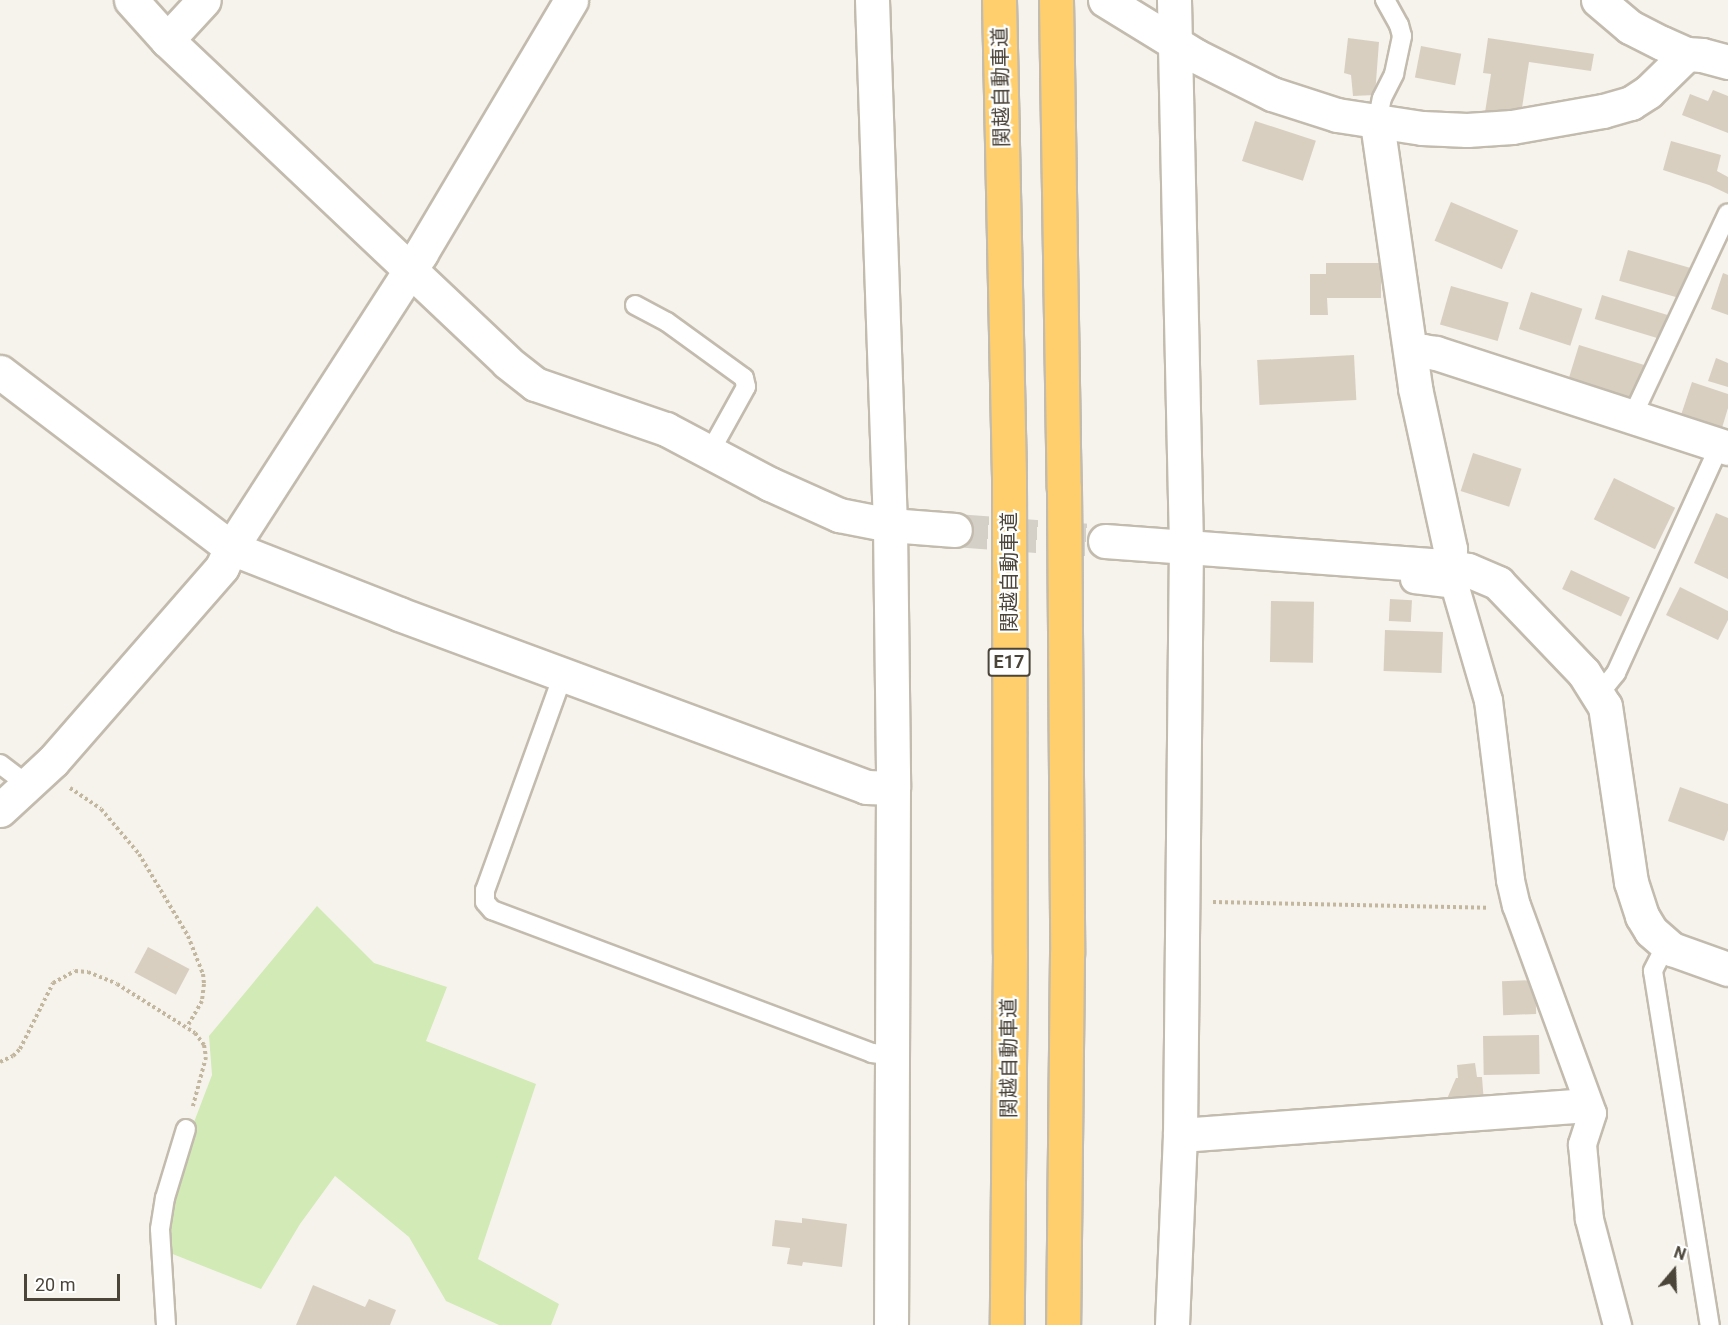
<!DOCTYPE html>
<meta charset="utf-8">
<style>
body{margin:0}
#map{position:relative;width:1728px;height:1325px;overflow:hidden;background:#f6f3ec;font-family:Roboto,"Noto Sans JP",sans-serif}
div>[style]{position:absolute}
.green>*{inset:0;background:#d2eab5}
.building>*{inset:0;background:#d8cfc1;transform-origin:0 0}
.minor-tunnel>*{height:33px;margin-top:-16.5px;transform-origin:0;background:repeating-linear-gradient(90deg,#d4d0c8 0 33px,transparent 0 49px)}
.path>*{height:4px;margin-top:-2px;transform-origin:0;background:repeating-linear-gradient(90deg,#c4b79f 0 3px,transparent 0 6px)}
.roads{filter:drop-shadow(2px 0 #c2bbae) drop-shadow(-2px 0 #c2bbae) drop-shadow(0 2px #c2bbae) drop-shadow(0 -2px #c2bbae)}
.service>*{height:18px;margin:-9px;padding:0 9px;transform-origin:9px;border-radius:9px;background:#fff}
.pedestrian>*{height:27px;margin:-13.5px;padding:0 13.5px;transform-origin:13.5px;border-radius:13.5px;background:#fff}
.minor>*{height:33px;margin:-16.5px;padding:0 16.5px;transform-origin:16.5px;border-radius:16.5px;background:#fff}
.motorway>*{height:33px;margin:-16.5px;padding:0 16.5px;transform-origin:16.5px;border-radius:16.5px;background:#ffcf6e}
span{translate:-50% -50%;white-space:nowrap;text-align:center;line-height:1.15;-webkit-text-stroke:4.5px #fff;paint-order:stroke}
.shield-label span{padding:2px 4px;background:#fff;border:2px solid;border-radius:4px;-webkit-text-stroke-width:0}
.shield-label{font-size:18px;color:#4b4439;font-weight:700}
.street-label{font-size:20px;color:#4b4439}
.north{position:absolute;left:1644px;top:1241px;width:60px;height:60px;-webkit-text-stroke:4px #fff;paint-order:stroke;rotate:19deg;font-size:16px;font-weight:700;line-height:24px;text-align:center;color:#4b4439}
.north::after{content:'';display:block;margin:auto;width:21px;height:27px;background:#4b4439;clip-path:polygon(50% 0,100% 100%,50% 72%,0 100%)}
.scale{position:absolute;left:24px;top:1274px;width:96px;height:27px;box-sizing:border-box;border:3px solid #4b4439;border-top:0;padding-left:8px;font-size:18px;line-height:21px;white-space:nowrap;color:#4b4439;-webkit-text-stroke:4px #fff;paint-order:stroke}
</style>
<div id="map">
<div class="green">
<i style="clip-path:polygon(317px 906px,374px 963px,447px 987px,426px 1041px,536px 1084px,478px 1259px,559px 1304px,551px 1325px,499px 1325px,446px 1301px,409px 1237px,335px 1176px,300px 1224px,261px 1289px,160px 1249px,165px 1198px,212px 1075px,209px 1036px)"></i>
</div>
<div class="building">
<i style="clip-path:polygon(1348px 38px,1379px 42px,1375px 95px,1353px 96px,1351px 75px,1344px 73px)"></i>
<i style="clip-path:polygon(1488px 38px,1594px 54px,1591px 71px,1529px 62px,1520px 121px,1483px 125px,1491px 74px,1483px 73px)"></i>
<i style="left:1421px;top:46px;width:41px;height:32px;rotate:11deg"></i>
<i style="clip-path:polygon(1713px 90px,1728px 96px,1728px 133px,1682px 115px,1690px 94px,1708px 101px)"></i>
<i style="left:1255px;top:121px;width:64px;height:42px;rotate:18deg"></i>
<i style="clip-path:polygon(1671px 141px,1721px 155px,1717px 171px,1728px 177px,1728px 194px,1709px 185px,1663px 170px)"></i>
<i style="left:1451px;top:202px;width:73px;height:42px;rotate:23deg"></i>
<i style="left:1628px;top:250px;width:66px;height:32px;rotate:16deg"></i>
<i style="clip-path:polygon(1326px 263px,1381px 263px,1381px 298px,1327px 298px,1328px 315px,1310px 315px,1310px 274px,1326px 274px)"></i>
<i style="clip-path:polygon(1723px 273px,1728px 275px,1728px 315px,1711px 309px)"></i>
<i style="left:1451px;top:286px;width:60px;height:40px;rotate:16deg"></i>
<i style="left:1531px;top:292px;width:54px;height:39px;rotate:18deg"></i>
<i style="left:1602px;top:295px;width:72px;height:25px;rotate:17deg"></i>
<i style="left:1579px;top:345px;width:70px;height:38px;rotate:17deg"></i>
<i style="left:1354px;top:355px;width:45px;height:97px;rotate:87deg"></i>
<i style="clip-path:polygon(1716px 358px,1728px 363px,1728px 387px,1708px 381px)"></i>
<i style="clip-path:polygon(1692px 382px,1728px 394px,1728px 408px,1722px 428px,1681px 415px)"></i>
<i style="left:1473px;top:453px;width:51px;height:40px;rotate:18deg"></i>
<i style="left:1614px;top:478px;width:68px;height:46px;rotate:26deg"></i>
<i style="clip-path:polygon(1716px 513px,1728px 518px,1728px 579px,1694px 563px)"></i>
<i style="left:1571px;top:570px;width:65px;height:21px;rotate:25deg"></i>
<i style="clip-path:polygon(1680px 587px,1728px 611px,1728px 620px,1718px 640px,1666px 615px)"></i>
<i style="left:1390px;top:599px;width:22px;height:22px;rotate:3deg"></i>
<i style="left:1271px;top:601px;width:43px;height:61px;rotate:1deg"></i>
<i style="left:1385px;top:630px;width:58px;height:41px;rotate:2deg"></i>
<i style="clip-path:polygon(1680px 787px,1728px 804px,1728px 830px,1724px 841px,1668px 821px)"></i>
<i style="left:148px;top:947px;width:47px;height:29px;rotate:28deg"></i>
<i style="left:1535px;top:980px;width:34px;height:33px;rotate:88deg"></i>
<i style="left:1539px;top:1035px;width:39px;height:56px;rotate:89deg"></i>
<i style="clip-path:polygon(1475px 1063px,1477px 1077px,1482px 1077px,1484px 1103px,1443px 1108px,1456px 1078px,1458px 1078px,1457px 1065px)"></i>
<i style="clip-path:polygon(802px 1218px,847px 1224px,842px 1267px,803px 1262px,802px 1266px,787px 1264px,790px 1248px,772px 1246px,775px 1220px,802px 1223px)"></i>
<i style="clip-path:polygon(313px 1285px,365px 1307px,369px 1299px,396px 1310px,390px 1325px,296px 1325px)"></i>
</div>
<div class="minor-tunnel">
<i style="left:955px;top:530px;width:150px;rotate:4.2deg"></i>
</div>
<div class="path">
<i style="left:70px;top:788px;width:37px;rotate:34deg"></i>
<i style="left:101px;top:809px;width:59px;rotate:49.8deg"></i>
<i style="left:139px;top:854px;width:96px;rotate:59.1deg"></i>
<i style="left:188px;top:936px;width:41px;rotate:68.5deg"></i>
<i style="left:203px;top:974px;width:10px;rotate:84deg"></i>
<i style="left:204px;top:984px;width:17px;rotate:97deg"></i>
<i style="left:202px;top:1001px;width:30px;rotate:120deg"></i>
<i style="left:1213px;top:902px;width:275px;rotate:1.2deg"></i>
<i style="left:0;top:1062px;width:14px;rotate:-25deg"></i>
<i style="left:13px;top:1056px;width:10px;rotate:-45deg"></i>
<i style="left:20px;top:1049px;width:74px;rotate:-63.4deg"></i>
<i style="left:53px;top:983px;width:25px;rotate:-29deg"></i>
<i style="left:75px;top:971px;width:13px;rotate:4deg"></i>
<i style="left:88px;top:972px;width:31px;rotate:22deg"></i>
<i style="left:117px;top:984px;width:92px;rotate:32.1deg"></i>
<i style="left:195px;top:1033px;width:15px;rotate:53deg"></i>
<i style="left:204px;top:1045px;width:12px;rotate:81deg"></i>
<i style="left:206px;top:1057px;width:51px;rotate:104.9deg"></i>
</div>
<div class="roads">
<div class="service">
<i style="left:1377px;top:123px;width:25px;rotate:-79deg"></i>
<i style="left:1382px;top:98px;width:27px;rotate:-63deg"></i>
<i style="left:1394px;top:74px;width:39px;rotate:-78deg"></i>
<i style="left:1402px;top:36px;width:11px;rotate:-105deg"></i>
<i style="left:1399px;top:25px;width:29px;rotate:-119deg"></i>
<i style="left:635px;top:305px;width:36px;rotate:28deg"></i>
<i style="left:667px;top:322px;width:95px;rotate:36deg"></i>
<i style="left:744px;top:378px;width:9px;rotate:77deg"></i>
<i style="left:746px;top:387px;width:74px;rotate:119deg"></i>
<i style="left:1632px;top:417px;width:225px;rotate:-64.8deg"></i>
<i style="left:563px;top:675px;width:229px;rotate:109.9deg"></i>
<i style="left:485px;top:890px;width:12px;rotate:90deg"></i>
<i style="left:485px;top:902px;width:11px;rotate:49deg"></i>
<i style="left:492px;top:910px;width:406px;rotate:20.6deg"></i>
<i style="left:872px;top:1053px;width:21px;rotate:8deg"></i>
<i style="left:1599px;top:694px;width:27px;rotate:-51deg"></i>
<i style="left:1616px;top:673px;width:251px;rotate:-65.5deg"></i>
<i style="left:0;top:764px;width:35px;rotate:37deg"></i>
<i style="left:1666px;top:945px;width:29px;rotate:117deg"></i>
<i style="left:1653px;top:971px;width:359px;rotate:80.9deg"></i>
<i style="left:166px;top:1325px;width:96px;rotate:-93.6deg"></i>
<i style="left:160px;top:1229px;width:31px;rotate:-81deg"></i>
<i style="left:165px;top:1198px;width:72px;rotate:-73.1deg"></i>
</div>
<div class="pedestrian">
<i style="left:1414px;top:579px;width:40px;rotate:7.1deg"></i>
<i style="left:1454px;top:584px;width:121px;rotate:73.7deg"></i>
<i style="left:1488px;top:700px;width:181px;rotate:83deg"></i>
<i style="left:1510px;top:880px;width:26px;rotate:77deg"></i>
<i style="left:1516px;top:905px;width:221px;rotate:69.9deg"></i>
<i style="left:1592px;top:1113px;width:33px;rotate:108deg"></i>
<i style="left:1582px;top:1144px;width:75px;rotate:84.7deg"></i>
<i style="left:1589px;top:1219px;width:110px;rotate:75.2deg"></i>
</div>
<div class="minor">
<i style="left:131px;top:0;width:54px;rotate:48deg"></i>
<i style="left:167px;top:40px;width:468px;rotate:43.4deg"></i>
<i style="left:507px;top:362px;width:36px;rotate:38deg"></i>
<i style="left:535px;top:384px;width:139px;rotate:19deg"></i>
<i style="left:666px;top:429px;width:118px;rotate:27.9deg"></i>
<i style="left:770px;top:484px;width:76px;rotate:24.2deg"></i>
<i style="left:839px;top:515px;width:52px;rotate:11.1deg"></i>
<i style="left:890px;top:525px;width:65px;rotate:4.4deg"></i>
<i style="left:872px;top:0;width:525px;rotate:88.04deg"></i>
<i style="left:890px;top:525px;width:263px;rotate:89.3deg"></i>
<i style="left:893px;top:788px;width:537px;rotate:90.21deg"></i>
<i style="left:1105px;top:0;width:107px;rotate:31.6deg"></i>
<i style="left:1196px;top:56px;width:85px;rotate:26.6deg"></i>
<i style="left:1272px;top:94px;width:68px;rotate:17.9deg"></i>
<i style="left:1337px;top:115px;width:86px;rotate:8.7deg"></i>
<i style="left:1422px;top:128px;width:45px;rotate:2.5deg"></i>
<i style="left:1467px;top:130px;width:45px;rotate:-3.8deg"></i>
<i style="left:1512px;top:127px;width:92px;rotate:-10deg"></i>
<i style="left:1603px;top:111px;width:29px;rotate:-16deg"></i>
<i style="left:1631px;top:103px;width:20px;rotate:-33deg"></i>
<i style="left:1648px;top:92px;width:54px;rotate:-44.3deg"></i>
<i style="left:1598px;top:0;width:42px;rotate:40.2deg"></i>
<i style="left:1630px;top:27px;width:36px;rotate:27deg"></i>
<i style="left:1662px;top:43px;width:27px;rotate:24deg"></i>
<i style="left:1687px;top:54px;width:15px;rotate:4deg"></i>
<i style="left:1702px;top:55px;width:27px;rotate:15deg"></i>
<i style="left:167px;top:40px;width:54px;rotate:-47.2deg"></i>
<i style="left:1377px;top:123px;width:268px;rotate:81.8deg"></i>
<i style="left:1415px;top:388px;width:165px;rotate:77.7deg"></i>
<i style="left:1450px;top:549px;width:17px;rotate:100deg"></i>
<i style="left:1412px;top:355px;width:12px;rotate:-20deg"></i>
<i style="left:1423px;top:351px;width:13px;rotate:9deg"></i>
<i style="left:1436px;top:353px;width:307px;rotate:18deg"></i>
<i style="left:0;top:372px;width:290px;rotate:37.3deg"></i>
<i style="left:231px;top:548px;width:180px;rotate:21.4deg"></i>
<i style="left:399px;top:614px;width:498px;rotate:20.3deg"></i>
<i style="left:866px;top:787px;width:27px;rotate:2deg"></i>
<i style="left:1105px;top:541px;width:343px;rotate:4.2deg"></i>
<i style="left:1447px;top:566px;width:21px;rotate:11deg"></i>
<i style="left:1468px;top:570px;width:33px;rotate:23deg"></i>
<i style="left:1498px;top:583px;width:124px;rotate:46.3deg"></i>
<i style="left:1584px;top:673px;width:39px;rotate:58deg"></i>
<i style="left:1605px;top:706px;width:178px;rotate:81.6deg"></i>
<i style="left:1631px;top:882px;width:36px;rotate:72deg"></i>
<i style="left:1642px;top:916px;width:17px;rotate:59deg"></i>
<i style="left:1651px;top:931px;width:28px;rotate:41deg"></i>
<i style="left:1672px;top:949px;width:59px;rotate:19.7deg"></i>
<i style="left:0;top:810px;width:72px;rotate:-42.8deg"></i>
<i style="left:53px;top:761px;width:257px;rotate:-48.9deg"></i>
<i style="left:222px;top:567px;width:21px;rotate:-65deg"></i>
<i style="left:231px;top:548px;width:351px;rotate:-57.2deg"></i>
<i style="left:421px;top:253px;width:294px;rotate:-59.3deg"></i>
<i style="left:1180px;top:1135px;width:396px;rotate:-4.2deg"></i>
<i style="left:1172px;top:1325px;width:190px;rotate:-87.6deg"></i>
<i style="left:1180px;top:1135px;width:589px;rotate:-89.42deg"></i>
<i style="left:1186px;top:546px;width:546px;rotate:-91.26deg"></i>
</div>
<div class="motorway">
<i style="left:999px;top:0;width:479px;rotate:88.8deg"></i>
<i style="left:1009px;top:479px;width:474px;rotate:89.9deg"></i>
<i style="left:1010px;top:953px;width:372px;rotate:90.5deg"></i>
<i style="left:1056px;top:0;width:488px;rotate:89.1deg"></i>
<i style="left:1064px;top:488px;width:466px;rotate:89.6deg"></i>
<i style="left:1067px;top:954px;width:371px;rotate:90.6deg"></i>
</div>
</div>
<div class="shield-label">
<span style="left:1009px;top:662px">E17</span>
</div>
<div class="street-label">
<span style="left:1001px;top:87px;rotate:-91deg">関越自動車道</span>
<span style="left:1009px;top:572px;rotate:-90deg">関越自動車道</span>
<span style="left:1009px;top:1058px;rotate:-90deg">関越自動車道</span>
</div>
<div class="north">N</div>
<div class="scale">20 m</div>
</div>
